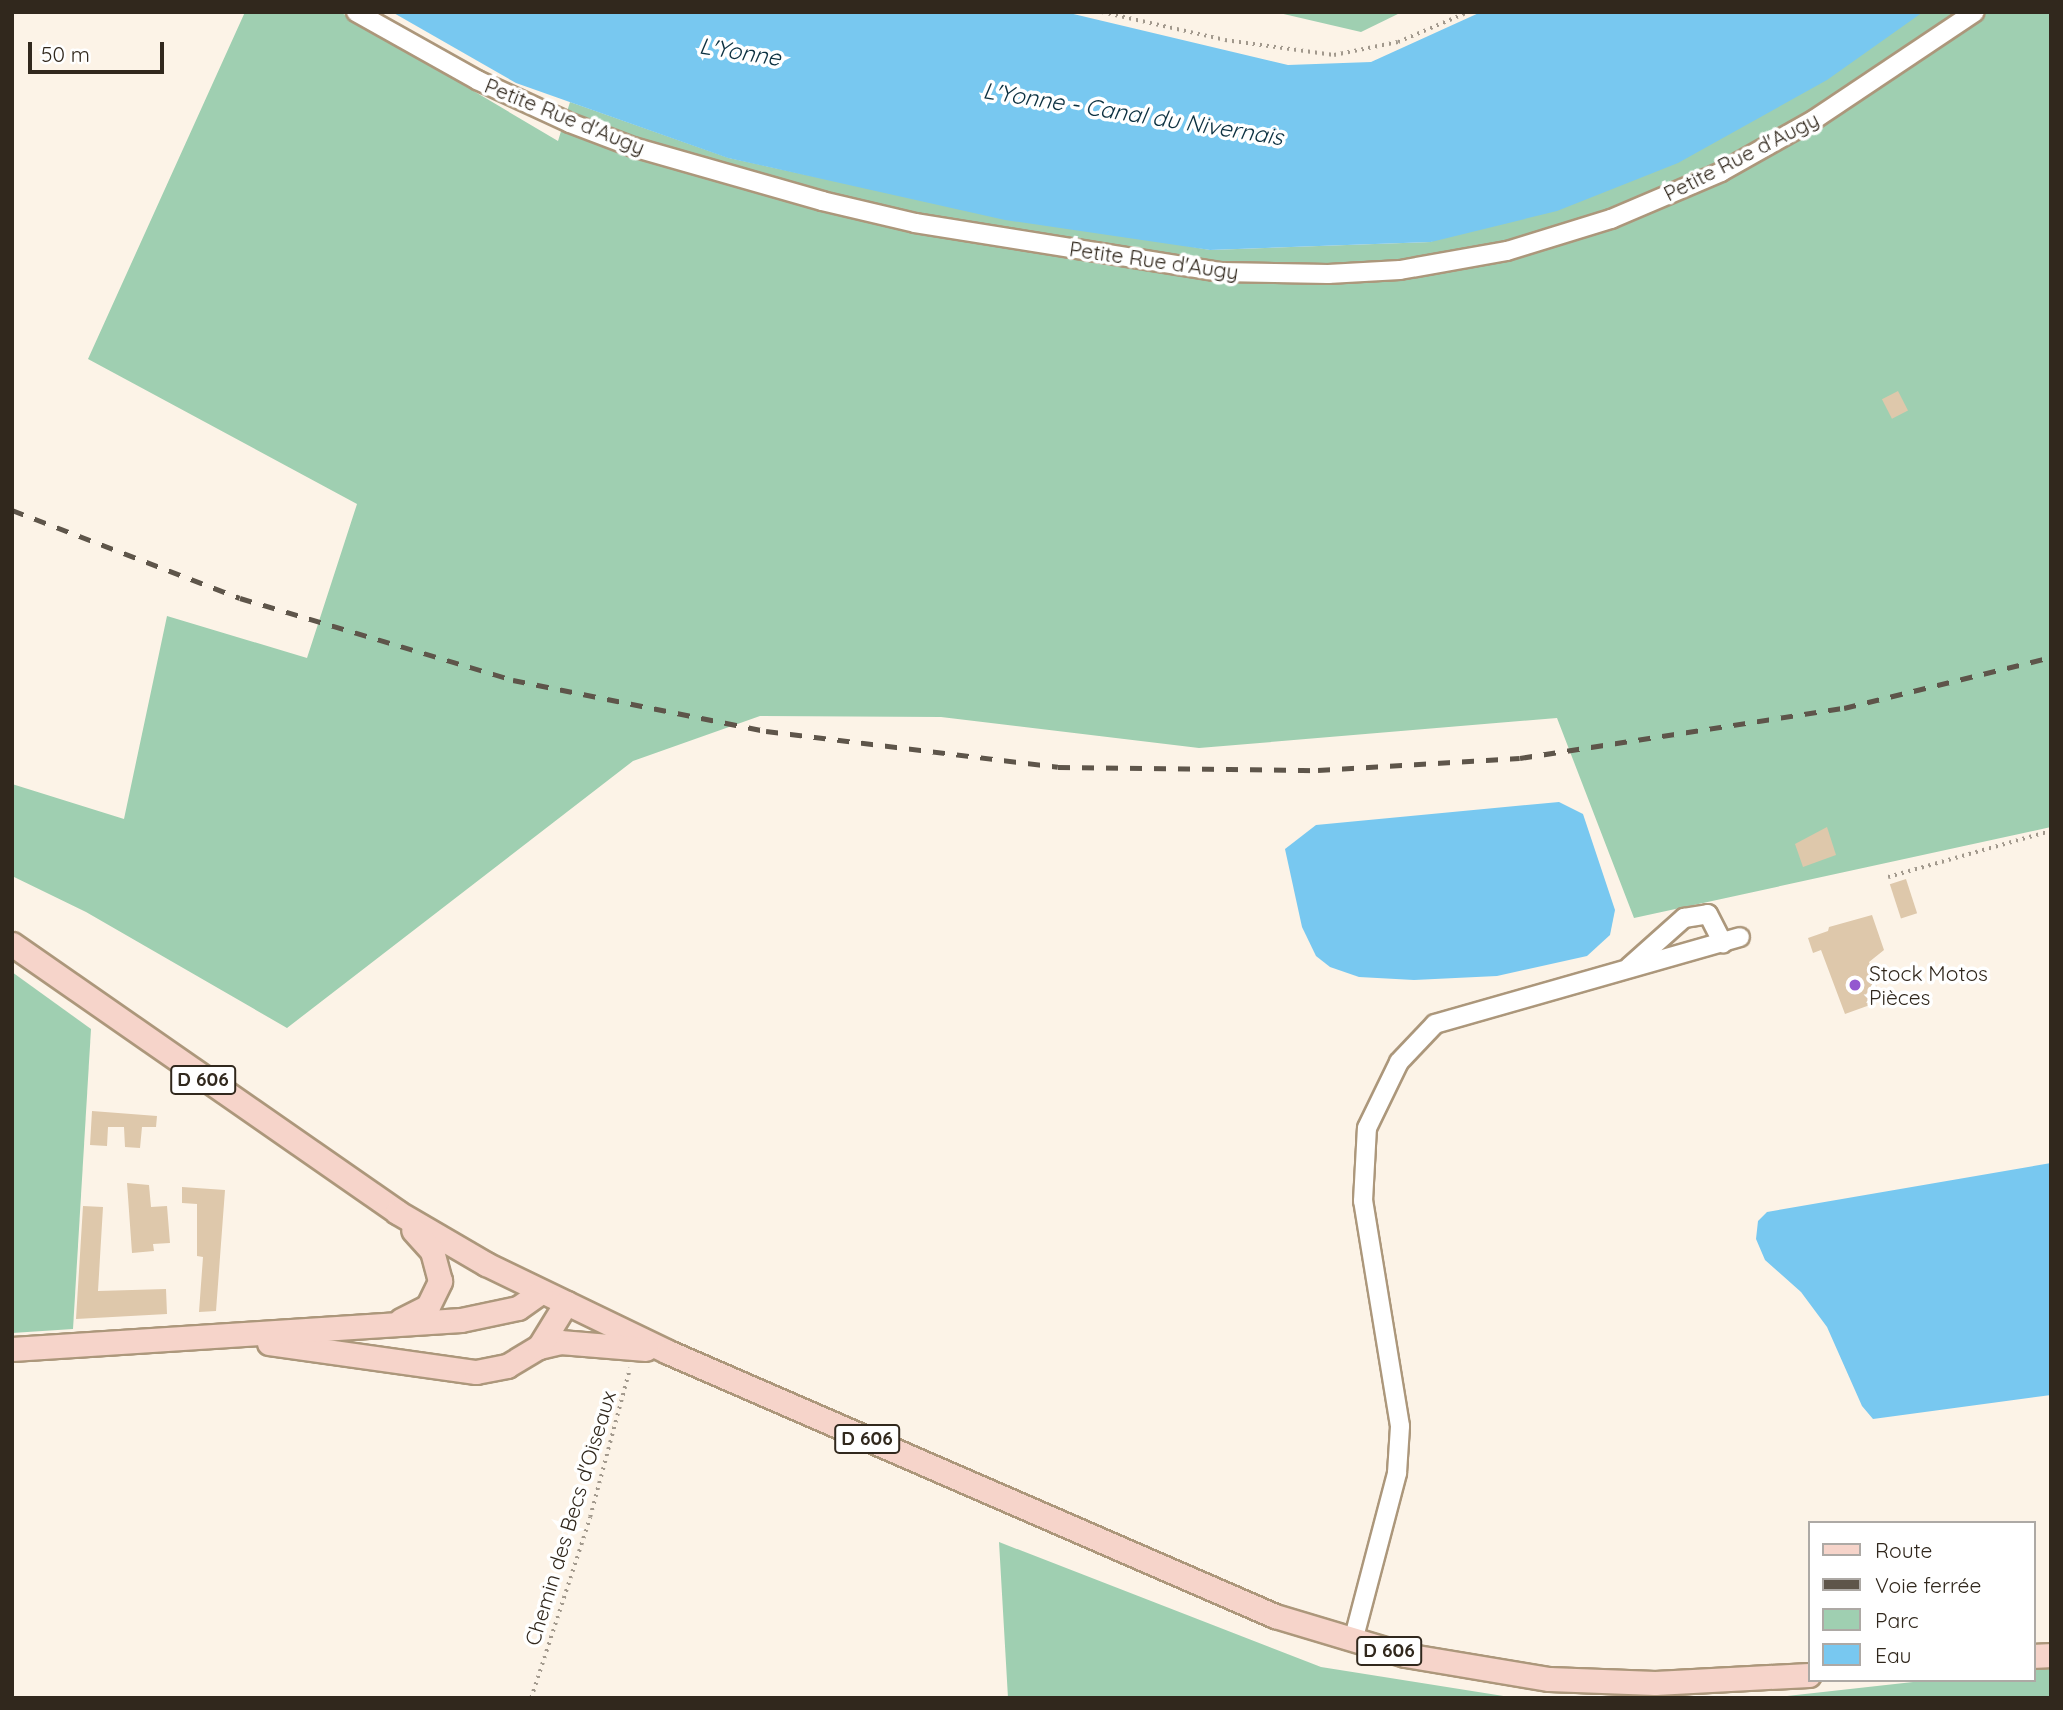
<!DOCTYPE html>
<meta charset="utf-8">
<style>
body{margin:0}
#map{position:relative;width:2063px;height:1710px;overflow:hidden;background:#fcf3e7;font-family:Quicksand,sans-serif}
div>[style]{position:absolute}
.green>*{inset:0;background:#9fcfb1}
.water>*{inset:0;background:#78c8f0}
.building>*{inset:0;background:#dec8ab;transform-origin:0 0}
.path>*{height:3.5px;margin-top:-1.75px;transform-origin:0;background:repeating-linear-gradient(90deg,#a2998d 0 2px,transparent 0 7px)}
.roads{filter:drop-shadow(2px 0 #ac977b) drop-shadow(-2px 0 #ac977b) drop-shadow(0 2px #ac977b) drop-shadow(0 -2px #ac977b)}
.minor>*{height:18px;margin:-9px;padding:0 9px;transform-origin:9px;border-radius:9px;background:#fff}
.major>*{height:23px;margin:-11.5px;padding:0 11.5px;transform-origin:11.5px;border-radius:11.5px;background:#f6d4ca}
.rail>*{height:5px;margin-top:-2.5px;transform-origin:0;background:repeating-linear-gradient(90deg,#5e554a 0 12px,transparent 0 24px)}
.dots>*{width:19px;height:19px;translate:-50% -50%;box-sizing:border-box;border:4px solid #fff;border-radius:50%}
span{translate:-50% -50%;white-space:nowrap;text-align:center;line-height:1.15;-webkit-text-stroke:7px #fff;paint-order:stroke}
.shield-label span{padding:2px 5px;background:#fff;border:2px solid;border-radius:5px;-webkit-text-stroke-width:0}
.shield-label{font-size:19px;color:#31281d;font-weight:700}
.street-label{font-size:21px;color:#31281d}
.poi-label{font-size:21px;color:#31281d}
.left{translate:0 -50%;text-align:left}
.water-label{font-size:23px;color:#0c3141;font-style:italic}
.frame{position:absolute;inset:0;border:14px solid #31281d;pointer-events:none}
.legend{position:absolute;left:1808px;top:1521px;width:228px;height:161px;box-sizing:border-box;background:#fff;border:2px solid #ada9a5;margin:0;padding:9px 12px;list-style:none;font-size:21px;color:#31281d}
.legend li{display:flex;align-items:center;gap:14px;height:35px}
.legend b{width:35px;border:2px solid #ada9a5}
.scale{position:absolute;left:28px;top:42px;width:136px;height:32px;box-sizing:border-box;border:4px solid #31281d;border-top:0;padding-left:9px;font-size:21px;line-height:24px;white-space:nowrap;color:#31281d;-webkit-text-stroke:5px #fff;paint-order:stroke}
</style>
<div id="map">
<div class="green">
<i style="clip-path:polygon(245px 12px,340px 12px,558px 141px,570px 102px,729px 158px,900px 195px,1210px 250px,1431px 242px,1786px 12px,2051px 12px,2051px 827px,1634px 918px,1557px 718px,1199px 748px,941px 717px,760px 716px,633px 761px,287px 1028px,86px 912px,12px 876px,12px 784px,124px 819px,167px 616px,307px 658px,357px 504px,88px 359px)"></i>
<i style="clip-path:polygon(1275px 12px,1402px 12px,1361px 32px)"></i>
<i style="clip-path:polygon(12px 972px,91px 1029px,73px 1329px,12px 1333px)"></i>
<i style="clip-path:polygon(999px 1542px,1321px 1667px,1516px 1698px,1008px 1698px)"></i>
<i style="clip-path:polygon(2051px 1665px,2051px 1698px,1768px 1698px,1931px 1680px,2033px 1680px,2033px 1667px)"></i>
</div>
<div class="water">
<i style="clip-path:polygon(392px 12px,1065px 12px,1288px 65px,1371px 62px,1481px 12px,1923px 12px,1827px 80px,1678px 163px,1557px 211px,1431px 242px,1210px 250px,1005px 220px,728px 158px,516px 83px)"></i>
<i style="clip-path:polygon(1559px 802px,1583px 814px,1615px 910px,1610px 935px,1587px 956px,1497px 976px,1414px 980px,1359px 977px,1330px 967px,1316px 956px,1302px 927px,1285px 849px,1316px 825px)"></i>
<i style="clip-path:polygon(2051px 1163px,2051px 1395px,1873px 1419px,1862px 1406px,1827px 1327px,1801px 1292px,1765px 1260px,1756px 1239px,1758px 1221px,1767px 1212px)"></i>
</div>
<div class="building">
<i style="left:1898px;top:391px;width:22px;height:18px;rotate:63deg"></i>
<i style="clip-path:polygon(1827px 827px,1836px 855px,1803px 867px,1795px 844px)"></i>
<i style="left:1906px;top:879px;width:36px;height:17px;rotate:72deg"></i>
<i style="clip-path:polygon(1872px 915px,1884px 950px,1869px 962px,1881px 1001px,1845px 1014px,1821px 950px,1813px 953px,1808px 938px,1828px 931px,1829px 927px)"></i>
<i style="clip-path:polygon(92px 1111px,157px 1116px,156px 1127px,142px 1127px,140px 1148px,125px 1147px,124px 1127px,108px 1127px,107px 1146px,90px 1145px)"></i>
<i style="clip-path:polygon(127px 1183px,149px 1185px,151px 1207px,167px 1206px,170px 1243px,153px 1244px,154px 1251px,132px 1253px)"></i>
<i style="clip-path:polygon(182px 1187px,225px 1190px,216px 1311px,199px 1312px,203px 1257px,197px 1256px,197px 1204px,182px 1203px)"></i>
<i style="clip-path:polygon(83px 1206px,103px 1207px,98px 1291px,166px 1289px,167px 1314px,76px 1319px)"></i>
</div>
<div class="path">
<i style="left:1102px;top:12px;width:126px;rotate:12.8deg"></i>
<i style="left:1225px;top:40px;width:110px;rotate:7.8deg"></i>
<i style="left:1334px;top:55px;width:65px;rotate:-11.5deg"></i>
<i style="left:1398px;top:42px;width:76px;rotate:-23.2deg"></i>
<i style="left:1888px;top:877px;width:169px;rotate:-15.8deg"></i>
<i style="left:531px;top:1698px;width:190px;rotate:-71.9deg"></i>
<i style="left:590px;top:1517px;width:154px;rotate:-75deg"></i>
</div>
<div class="roads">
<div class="minor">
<i style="left:356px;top:12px;width:139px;rotate:29.3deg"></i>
<i style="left:477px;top:80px;width:102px;rotate:24.8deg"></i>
<i style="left:570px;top:123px;width:67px;rotate:20.9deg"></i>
<i style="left:633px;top:147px;width:197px;rotate:15.9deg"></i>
<i style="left:822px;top:201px;width:96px;rotate:13.3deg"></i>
<i style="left:915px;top:223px;width:310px;rotate:9.1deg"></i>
<i style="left:1221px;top:272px;width:107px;rotate:1.1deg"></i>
<i style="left:1328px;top:274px;width:72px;rotate:-3.2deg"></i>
<i style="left:1400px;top:270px;width:109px;rotate:-10.1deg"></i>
<i style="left:1507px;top:251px;width:109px;rotate:-17.1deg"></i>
<i style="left:1611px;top:219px;width:120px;rotate:-23.1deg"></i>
<i style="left:1721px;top:172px;width:108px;rotate:-29.4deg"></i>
<i style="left:1815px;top:119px;width:192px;rotate:-33.8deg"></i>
<i style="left:1629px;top:967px;width:74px;rotate:-41.7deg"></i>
<i style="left:1684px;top:918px;width:24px;rotate:-9deg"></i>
<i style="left:1708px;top:914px;width:33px;rotate:63deg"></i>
<i style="left:1353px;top:1641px;width:174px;rotate:-75.3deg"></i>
<i style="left:1397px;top:1473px;width:47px;rotate:-86.3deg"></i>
<i style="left:1400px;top:1426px;width:228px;rotate:-99.3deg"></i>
<i style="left:1363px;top:1201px;width:73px;rotate:-86.9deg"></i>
<i style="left:1367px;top:1128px;width:73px;rotate:-64.1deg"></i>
<i style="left:1399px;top:1062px;width:52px;rotate:-46.5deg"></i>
<i style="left:1435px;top:1024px;width:317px;rotate:-15.9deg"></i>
</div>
<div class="major">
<i style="left:12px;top:944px;width:469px;rotate:34.8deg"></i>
<i style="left:397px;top:1212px;width:103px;rotate:30.3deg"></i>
<i style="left:486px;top:1264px;width:202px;rotate:25.8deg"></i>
<i style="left:668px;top:1352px;width:662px;rotate:23.51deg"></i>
<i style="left:1275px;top:1616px;width:136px;rotate:16.7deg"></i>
<i style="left:1405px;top:1655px;width:146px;rotate:9.5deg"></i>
<i style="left:1549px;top:1679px;width:106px;rotate:2.2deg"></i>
<i style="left:1655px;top:1683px;width:154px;rotate:-3deg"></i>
<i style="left:401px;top:1320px;width:30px;rotate:-27deg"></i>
<i style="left:428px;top:1306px;width:28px;rotate:-64deg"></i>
<i style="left:440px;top:1281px;width:31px;rotate:-105deg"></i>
<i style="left:432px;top:1251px;width:28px;rotate:-132deg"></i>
<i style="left:269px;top:1343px;width:209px;rotate:8deg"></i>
<i style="left:476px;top:1372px;width:32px;rotate:-11deg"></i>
<i style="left:507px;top:1366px;width:37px;rotate:-31deg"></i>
<i style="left:539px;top:1347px;width:22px;rotate:-13deg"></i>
<i style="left:560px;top:1342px;width:86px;rotate:4.7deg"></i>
<i style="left:539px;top:1347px;width:52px;rotate:-58.5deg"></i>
<i style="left:12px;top:1349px;width:450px;rotate:-3.7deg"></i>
<i style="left:461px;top:1320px;width:58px;rotate:-11.9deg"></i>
<i style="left:518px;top:1308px;width:28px;rotate:-35deg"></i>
<i style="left:2033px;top:1656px;width:18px;rotate:-3deg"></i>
</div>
</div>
<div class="rail">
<i style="left:12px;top:510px;width:244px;rotate:21.1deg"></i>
<i style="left:240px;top:598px;width:285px;rotate:16.7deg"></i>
<i style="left:513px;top:680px;width:258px;rotate:11.4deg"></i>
<i style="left:766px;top:731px;width:294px;rotate:7deg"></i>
<i style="left:1058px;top:767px;width:260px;rotate:0.7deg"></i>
<i style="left:1318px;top:770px;width:202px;rotate:-3.4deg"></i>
<i style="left:1520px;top:758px;width:328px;rotate:-8.8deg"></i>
<i style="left:1844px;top:708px;width:213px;rotate:-13.8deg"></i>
</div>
<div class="dots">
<i style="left:1855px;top:985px;background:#9458cf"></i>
</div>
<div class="shield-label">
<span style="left:203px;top:1080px">D 606</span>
<span style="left:867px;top:1439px">D 606</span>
<span style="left:1389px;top:1651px">D 606</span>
</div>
<div class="street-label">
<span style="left:565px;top:116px;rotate:22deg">Petite Rue d'Augy</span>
<span style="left:1741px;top:156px;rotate:-27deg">Petite Rue d'Augy</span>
<span style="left:1154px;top:260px;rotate:8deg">Petite Rue d'Augy</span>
<span style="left:570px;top:1518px;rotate:-73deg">Chemin des Becs d'Oiseaux</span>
</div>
<div class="poi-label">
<span class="left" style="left:1869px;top:985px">Stock Motos<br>Pièces</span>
</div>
<div class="water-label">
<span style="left:740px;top:52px;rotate:9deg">L'Yonne</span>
<span style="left:1133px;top:114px;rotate:9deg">L'Yonne - Canal du Nivernais</span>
</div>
<div class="frame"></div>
<ul class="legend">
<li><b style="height:9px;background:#f6d4ca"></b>Route</li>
<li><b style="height:9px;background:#5e554a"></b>Voie ferrée</li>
<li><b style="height:19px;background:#9fcfb1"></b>Parc</li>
<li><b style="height:19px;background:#78c8f0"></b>Eau</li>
</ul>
<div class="scale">50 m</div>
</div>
